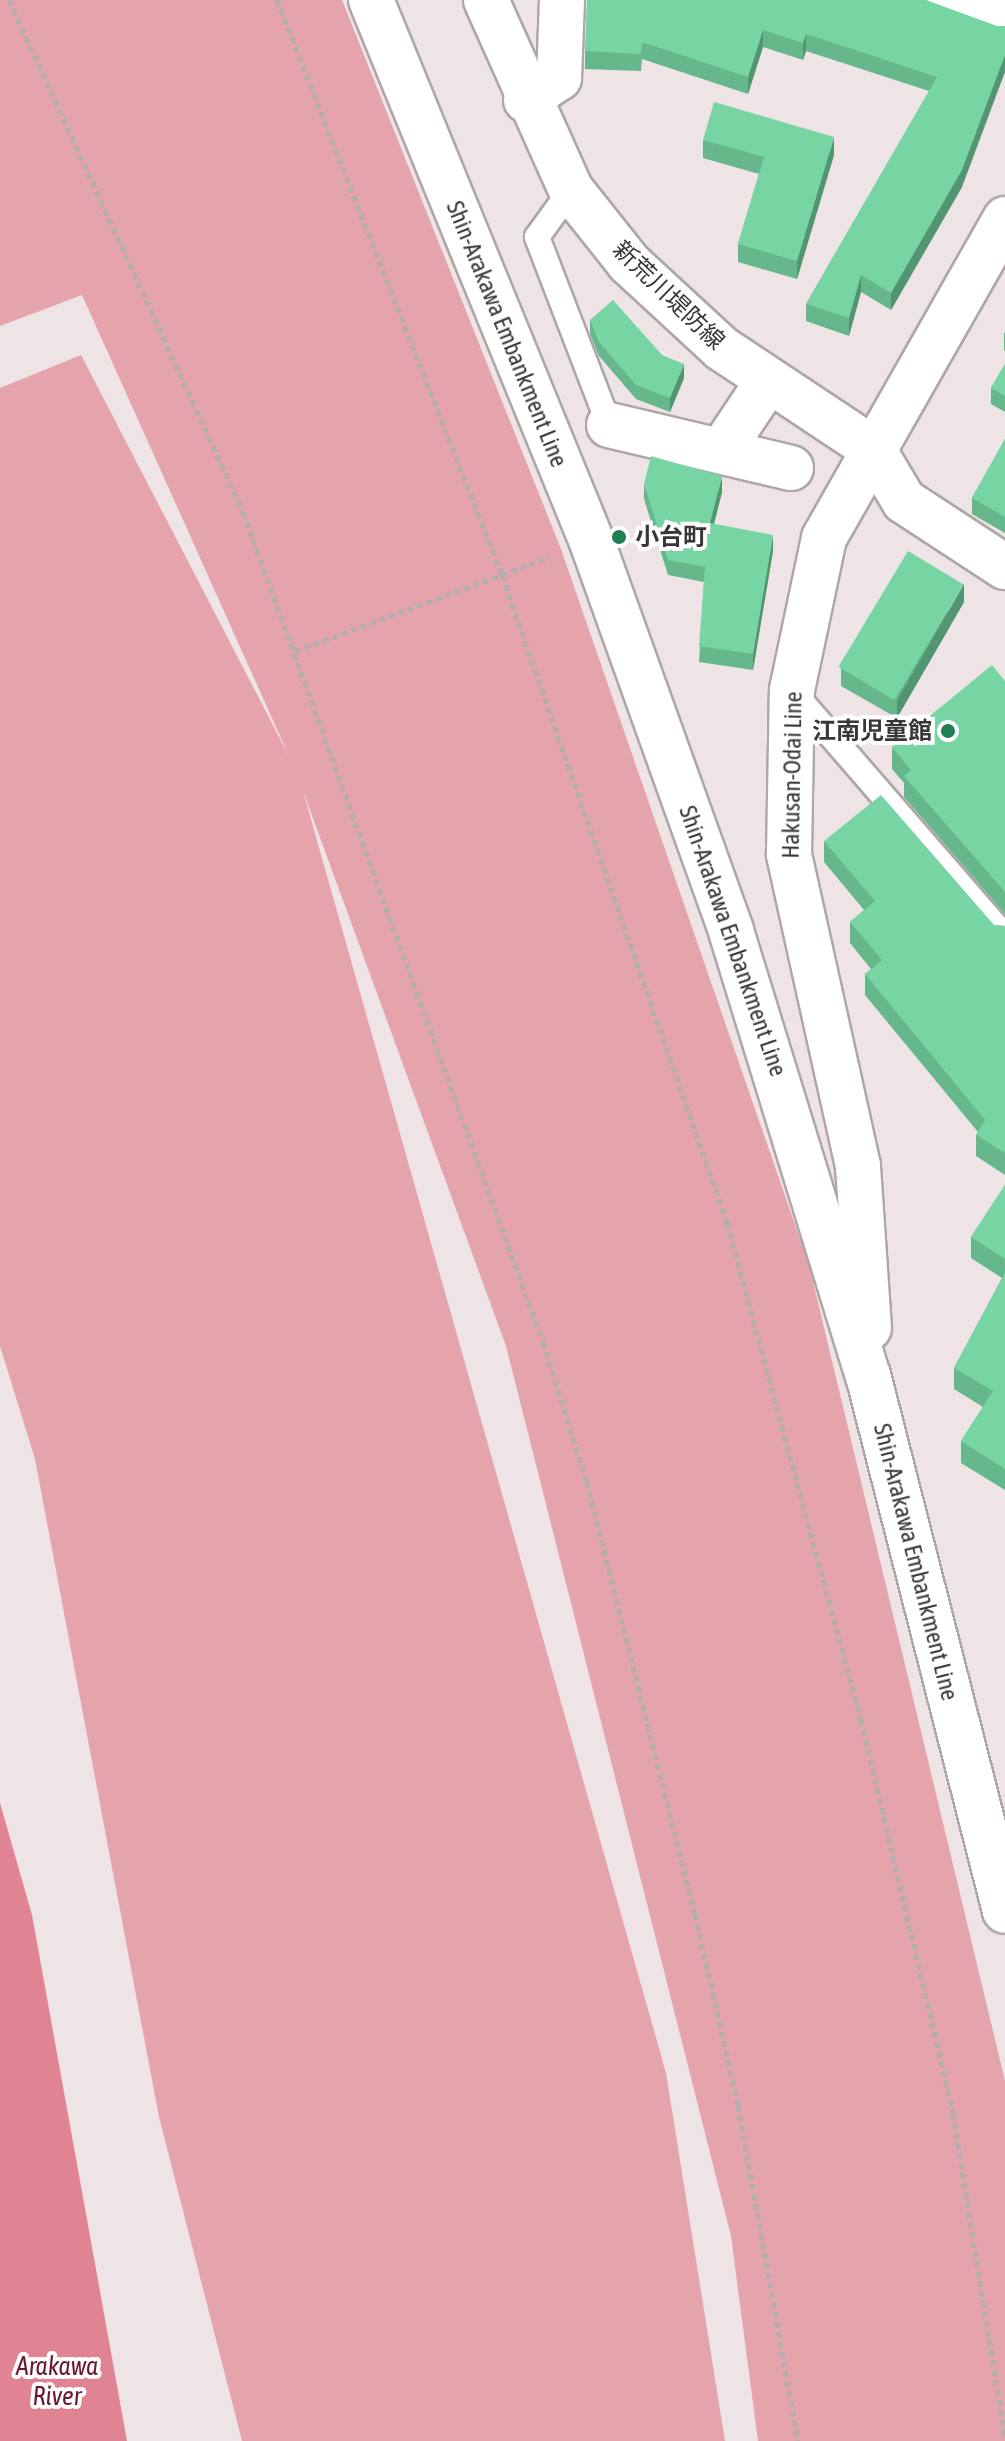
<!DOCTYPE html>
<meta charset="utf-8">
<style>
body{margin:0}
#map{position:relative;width:1005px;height:2441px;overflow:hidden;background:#eee4e5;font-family:"Asap Condensed","Noto Sans JP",sans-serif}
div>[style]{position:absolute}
.green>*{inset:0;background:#e5a3ac}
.water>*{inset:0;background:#e08392}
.path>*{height:5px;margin-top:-2.5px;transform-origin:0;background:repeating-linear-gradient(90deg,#b5adae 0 6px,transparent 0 10px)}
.roads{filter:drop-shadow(2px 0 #afa6a7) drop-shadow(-2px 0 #afa6a7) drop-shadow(0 2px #afa6a7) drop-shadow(0 -2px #afa6a7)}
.service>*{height:24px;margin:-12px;padding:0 12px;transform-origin:12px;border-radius:12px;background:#fff}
.minor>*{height:44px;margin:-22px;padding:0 22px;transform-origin:22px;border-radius:22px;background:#fff}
.tertiary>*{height:44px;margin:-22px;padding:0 22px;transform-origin:22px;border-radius:22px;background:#fff}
.secondary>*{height:44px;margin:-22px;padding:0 22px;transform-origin:22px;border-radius:22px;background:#fff}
.wall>*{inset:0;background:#66b78c}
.shaded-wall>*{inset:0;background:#539572}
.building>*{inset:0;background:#77d5a3;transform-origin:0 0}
.dots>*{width:22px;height:22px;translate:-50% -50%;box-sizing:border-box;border:4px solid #fff;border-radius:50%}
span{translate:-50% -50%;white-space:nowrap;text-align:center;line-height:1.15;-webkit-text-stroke:8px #fff;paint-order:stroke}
.street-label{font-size:24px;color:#3a3637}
.poi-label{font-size:24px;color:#3a3637;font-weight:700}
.left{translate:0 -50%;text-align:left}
.right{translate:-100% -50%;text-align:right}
.water-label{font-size:26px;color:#6b182e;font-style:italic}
</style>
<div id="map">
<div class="green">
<i style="clip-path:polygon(0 0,342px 0,561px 549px,809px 1265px,1005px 2081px,1005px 2441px,758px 2441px,731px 2236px,506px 1346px,303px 791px,666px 2073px,725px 2441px,242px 2441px,159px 2117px,35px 1459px,0 1346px,0 388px,81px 355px,289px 756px,82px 295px,0 326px)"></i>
</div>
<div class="water">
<i style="clip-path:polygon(0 1803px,32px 1915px,127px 2441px,0 2441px)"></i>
</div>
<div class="path">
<i style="left:9px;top:0;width:563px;rotate:65.44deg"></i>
<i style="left:243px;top:512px;width:883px;rotate:70.13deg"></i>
<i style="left:543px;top:1342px;width:147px;rotate:72.6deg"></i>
<i style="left:587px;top:1482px;width:445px;rotate:76deg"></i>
<i style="left:695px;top:1914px;width:196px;rotate:77.3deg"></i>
<i style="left:738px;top:2105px;width:341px;rotate:79.9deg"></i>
<i style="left:277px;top:0;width:617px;rotate:68.63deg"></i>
<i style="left:502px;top:575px;width:686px;rotate:70.85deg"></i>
<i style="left:727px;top:1223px;width:515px;rotate:74.91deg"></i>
<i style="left:861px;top:1720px;width:404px;rotate:76.8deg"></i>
<i style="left:953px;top:2113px;width:328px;rotate:80.9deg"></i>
<i style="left:295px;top:651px;width:272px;rotate:-20.2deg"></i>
</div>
<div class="roads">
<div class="service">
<i style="left:571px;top:190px;width:58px;rotate:125.9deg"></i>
<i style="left:537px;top:237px;width:201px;rotate:69deg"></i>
<i style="left:793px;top:692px;width:324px;rotate:49.1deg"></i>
</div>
<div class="minor">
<i style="left:949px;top:0;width:59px;rotate:19.7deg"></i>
<i style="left:526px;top:100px;width:40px;rotate:-34deg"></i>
<i style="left:559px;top:78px;width:78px;rotate:-87.8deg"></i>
<i style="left:609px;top:425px;width:187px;rotate:13.3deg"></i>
<i style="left:722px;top:450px;width:83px;rotate:-56.3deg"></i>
</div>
<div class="tertiary">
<i style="left:873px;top:449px;width:61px;rotate:59.2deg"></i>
<i style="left:904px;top:501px;width:121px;rotate:33.2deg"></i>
</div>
<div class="secondary">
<i style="left:371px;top:0;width:585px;rotate:67.82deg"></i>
<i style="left:592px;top:542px;width:413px;rotate:70.3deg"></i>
<i style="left:731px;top:931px;width:465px;rotate:72.9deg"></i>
<i style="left:868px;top:1375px;width:553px;rotate:75.66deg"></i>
<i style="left:486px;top:0;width:208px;rotate:65.9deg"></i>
<i style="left:571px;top:190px;width:93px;rotate:51.5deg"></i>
<i style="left:629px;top:263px;width:125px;rotate:42.7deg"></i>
<i style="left:721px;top:348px;width:182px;rotate:33.6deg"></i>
<i style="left:869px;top:1328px;width:162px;rotate:-93.9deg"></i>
<i style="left:858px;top:1166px;width:320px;rotate:-102.5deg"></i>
<i style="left:789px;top:854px;width:164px;rotate:-89deg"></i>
<i style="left:792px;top:690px;width:155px;rotate:-78.1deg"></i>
<i style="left:824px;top:538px;width:367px;rotate:-60.4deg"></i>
</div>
</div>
<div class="wall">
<i style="clip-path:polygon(926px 0,962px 187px,891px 310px,861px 292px,849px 336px,806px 321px,806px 304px,929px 91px,806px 51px,803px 60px,763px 47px,748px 94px,642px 59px,641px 71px,585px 69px,585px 51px)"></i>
<i style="clip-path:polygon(703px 140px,834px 155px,797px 279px,738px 262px,738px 244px,759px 174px,703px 158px)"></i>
<i style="clip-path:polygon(590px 320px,662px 355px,684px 378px,670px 412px,636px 399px,599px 356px,590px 334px)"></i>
<i style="clip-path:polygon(1005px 332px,1005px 351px,1004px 350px,1004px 334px)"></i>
<i style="clip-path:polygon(1005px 364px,1005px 412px,991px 404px,991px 388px)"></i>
<i style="clip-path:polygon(1005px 439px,1005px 533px,972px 514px,972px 498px)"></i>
<i style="clip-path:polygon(644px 484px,722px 492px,714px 524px,773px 551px,753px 670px,699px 662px,704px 582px,668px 575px,644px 499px)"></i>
<i style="clip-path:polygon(964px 602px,897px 718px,841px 686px,841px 668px)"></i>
<i style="clip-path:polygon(1005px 681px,1005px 914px,904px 797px,904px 783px,892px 769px,892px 747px)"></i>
<i style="clip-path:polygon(824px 841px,994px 925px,1005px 926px,1005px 1175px,976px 1156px,976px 1135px,978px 1132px,865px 995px,865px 974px,871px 969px,850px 943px,850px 922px,864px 910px,824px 862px)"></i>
<i style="clip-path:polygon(1005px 1185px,1005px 1490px,961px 1463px,961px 1441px,983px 1407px,954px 1389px,954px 1368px,1002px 1278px,971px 1258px,971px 1237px)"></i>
</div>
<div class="shaded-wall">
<i style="clip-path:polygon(763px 30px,763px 47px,748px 94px,748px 77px)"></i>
<i style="clip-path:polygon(806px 34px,806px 51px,803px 60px,803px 43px)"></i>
<i style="clip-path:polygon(1005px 55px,1005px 72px,962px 187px,891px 310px,891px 293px)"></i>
<i style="clip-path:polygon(834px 137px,834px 155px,797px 279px,797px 261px)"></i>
<i style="clip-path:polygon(861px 275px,861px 292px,849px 336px,849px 318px)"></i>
<i style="clip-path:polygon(684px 364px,684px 378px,670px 412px,670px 398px)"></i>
<i style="clip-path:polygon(722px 476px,722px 492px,710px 539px,710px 523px)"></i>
<i style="clip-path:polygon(773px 535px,773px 551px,753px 670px,753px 654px)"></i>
<i style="clip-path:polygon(964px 584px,964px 602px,897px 718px,897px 700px)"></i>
</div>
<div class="building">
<i style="clip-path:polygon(587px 0,926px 0,997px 26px,1005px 26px,1005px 55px,962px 170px,891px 293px,861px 275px,849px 318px,806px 304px,937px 77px,806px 34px,803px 43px,763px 30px,748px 77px,642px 42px,641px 54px,585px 51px)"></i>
<i style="clip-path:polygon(714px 102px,834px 137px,797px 261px,738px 244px,764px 157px,703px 140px)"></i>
<i style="clip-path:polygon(613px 300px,662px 355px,684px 364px,670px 398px,636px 385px,599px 342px,590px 320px)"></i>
<i style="clip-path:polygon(1005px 364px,1005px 396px,991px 388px)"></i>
<i style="clip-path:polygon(1005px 439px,1005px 517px,972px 498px)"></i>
<i style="clip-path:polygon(651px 456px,722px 476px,710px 523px,773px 535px,753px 654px,699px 646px,705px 567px,668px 560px,644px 484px)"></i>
<i style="left:908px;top:551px;width:65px;height:135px;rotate:31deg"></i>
<i style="clip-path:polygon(992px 665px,1005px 681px,1005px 892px,904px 776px,911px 770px,892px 747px)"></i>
<i style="clip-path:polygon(881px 795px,994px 925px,1005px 926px,1005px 1153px,976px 1135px,985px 1120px,865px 974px,882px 960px,850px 922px,875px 901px,824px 841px)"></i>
<i style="clip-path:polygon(1005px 1185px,1005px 1259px,971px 1237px)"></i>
<i style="clip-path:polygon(1005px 1273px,1005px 1469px,961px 1441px,993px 1391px,954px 1368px)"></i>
</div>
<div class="dots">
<i style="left:619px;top:537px;background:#227e54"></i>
<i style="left:948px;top:731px;background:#227e54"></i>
</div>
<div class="street-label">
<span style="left:669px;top:295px;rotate:44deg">新荒川堤防線</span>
<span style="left:507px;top:334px;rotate:68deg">Shin-Arakawa Embankment Line</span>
<span style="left:792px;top:775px;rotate:-89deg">Hakusan-Odai Line</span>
<span style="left:733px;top:941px;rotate:71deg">Shin-Arakawa Embankment Line</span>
<span style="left:916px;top:1562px;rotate:76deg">Shin-Arakawa Embankment Line</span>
</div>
<div class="poi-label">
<span class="left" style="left:635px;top:537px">小台町</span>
<span class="right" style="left:932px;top:731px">江南児童館</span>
</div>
<div class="water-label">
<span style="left:57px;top:2382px">Arakawa<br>River</span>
</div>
</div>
